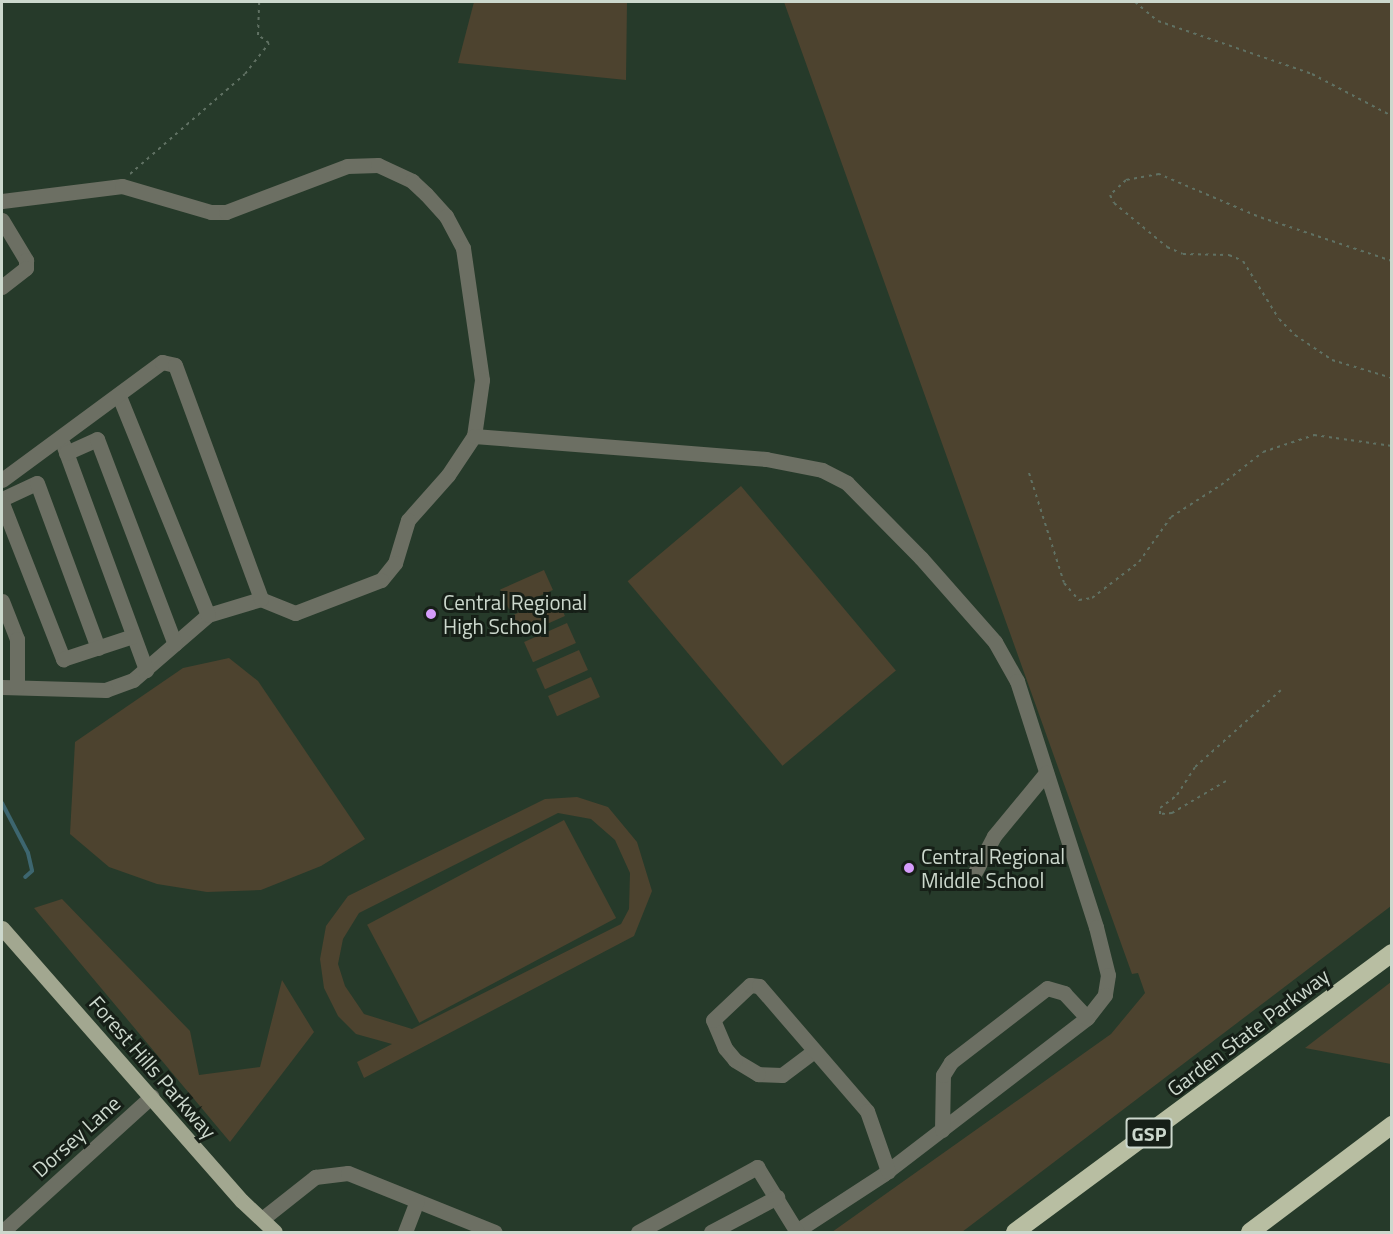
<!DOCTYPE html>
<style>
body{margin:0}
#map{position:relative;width:1393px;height:1234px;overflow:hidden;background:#263a2a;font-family:"Titillium Web",sans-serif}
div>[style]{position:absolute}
.green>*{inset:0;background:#4d432f;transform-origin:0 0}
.stream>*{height:4px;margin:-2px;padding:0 2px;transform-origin:2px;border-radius:2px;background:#3d666f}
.path>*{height:2px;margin-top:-1px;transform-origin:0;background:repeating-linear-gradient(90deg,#607163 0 3px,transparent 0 7.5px)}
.minor>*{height:15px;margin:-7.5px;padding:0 7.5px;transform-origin:7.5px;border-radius:7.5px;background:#6c6f63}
.major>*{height:15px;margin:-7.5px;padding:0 7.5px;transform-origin:7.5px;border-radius:7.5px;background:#a2a790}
.highway>*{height:18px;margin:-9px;padding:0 9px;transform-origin:9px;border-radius:9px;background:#b8bea2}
.dots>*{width:16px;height:16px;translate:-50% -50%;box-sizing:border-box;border:3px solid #161f17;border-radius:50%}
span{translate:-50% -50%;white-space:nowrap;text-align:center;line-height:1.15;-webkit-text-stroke:6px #161f17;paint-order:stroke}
.shield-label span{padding:2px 4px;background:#161f17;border:2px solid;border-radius:4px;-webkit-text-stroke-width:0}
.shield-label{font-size:20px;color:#ccd8cd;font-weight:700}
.poi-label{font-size:21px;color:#ccd8cd}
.left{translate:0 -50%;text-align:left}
.street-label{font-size:21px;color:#ccd8cd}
.frame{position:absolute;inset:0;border:3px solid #ccd8cd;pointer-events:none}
</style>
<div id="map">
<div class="green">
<i style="clip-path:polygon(474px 2px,627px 2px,626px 80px,458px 63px)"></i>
<i style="clip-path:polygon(784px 2px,1391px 2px,1391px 906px,962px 1232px,832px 1232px,1111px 1034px,1145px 993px,1138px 973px,1132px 974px)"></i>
<i style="left:741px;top:486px;width:241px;height:148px;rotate:50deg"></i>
<i style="left:544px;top:570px;width:22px;height:48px;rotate:66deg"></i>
<i style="left:556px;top:596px;width:22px;height:48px;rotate:66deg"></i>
<i style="left:567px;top:623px;width:22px;height:47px;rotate:66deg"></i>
<i style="left:579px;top:650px;width:22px;height:47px;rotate:66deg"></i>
<i style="clip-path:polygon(229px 658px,258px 681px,365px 839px,321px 866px,261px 890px,207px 892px,157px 884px,109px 867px,70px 834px,75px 742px,183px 668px)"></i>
<i style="left:591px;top:677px;width:22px;height:47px;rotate:66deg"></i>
<i style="clip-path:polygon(evenodd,577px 797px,608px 807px,637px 842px,652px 891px,634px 936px,364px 1078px,357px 1062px,392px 1044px,356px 1034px,338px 1016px,324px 988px,320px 959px,326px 926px,348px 896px,545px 799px,577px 797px,558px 813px,591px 819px,615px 840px,630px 873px,629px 909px,621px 924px,412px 1029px,364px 1014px,345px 986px,338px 964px,343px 939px,359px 913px,558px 813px)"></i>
<i style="left:564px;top:820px;width:111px;height:223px;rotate:62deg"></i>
<i style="clip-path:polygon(62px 899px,190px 1031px,199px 1075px,260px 1067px,282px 980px,314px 1032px,230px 1142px,34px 908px)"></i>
<i style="clip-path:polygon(1391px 982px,1391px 1064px,1305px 1048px)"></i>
</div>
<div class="stream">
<i style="left:2px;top:803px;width:56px;rotate:62.5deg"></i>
<i style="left:28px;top:853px;width:18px;rotate:77deg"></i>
<i style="left:32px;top:871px;width:9px;rotate:139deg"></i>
</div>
<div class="path">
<i style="left:1135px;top:2px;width:30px;rotate:40deg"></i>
<i style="left:1158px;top:21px;width:163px;rotate:19deg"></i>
<i style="left:1312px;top:74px;width:90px;rotate:27.7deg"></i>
<i style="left:130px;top:174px;width:152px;rotate:-41deg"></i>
<i style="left:245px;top:74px;width:39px;rotate:-52deg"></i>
<i style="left:269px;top:43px;width:14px;rotate:-144deg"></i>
<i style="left:258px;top:35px;width:33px;rotate:-88deg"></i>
<i style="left:1392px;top:261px;width:142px;rotate:-161.6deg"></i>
<i style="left:1257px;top:216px;width:107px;rotate:-156.8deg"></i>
<i style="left:1159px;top:174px;width:34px;rotate:170deg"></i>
<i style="left:1126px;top:180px;width:22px;rotate:137deg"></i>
<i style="left:1110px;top:195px;width:9px;rotate:63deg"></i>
<i style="left:1114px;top:203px;width:69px;rotate:39.7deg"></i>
<i style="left:1167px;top:247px;width:17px;rotate:24deg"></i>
<i style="left:1183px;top:254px;width:46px;rotate:1.2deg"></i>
<i style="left:1229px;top:255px;width:15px;rotate:23deg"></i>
<i style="left:1243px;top:261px;width:68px;rotate:58.2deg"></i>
<i style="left:1279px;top:319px;width:23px;rotate:45deg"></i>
<i style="left:1295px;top:335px;width:45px;rotate:34deg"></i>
<i style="left:1332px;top:360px;width:63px;rotate:16.7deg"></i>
<i style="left:1029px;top:473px;width:115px;rotate:72.3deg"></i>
<i style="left:1064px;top:583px;width:23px;rotate:49deg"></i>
<i style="left:1079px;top:600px;width:13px;rotate:-9deg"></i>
<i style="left:1092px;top:598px;width:59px;rotate:-37.5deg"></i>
<i style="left:1139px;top:562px;width:55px;rotate:-54.6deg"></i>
<i style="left:1171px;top:517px;width:59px;rotate:-32.6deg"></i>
<i style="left:1221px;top:485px;width:53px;rotate:-38.2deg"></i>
<i style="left:1263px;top:452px;width:54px;rotate:-18.4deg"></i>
<i style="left:1314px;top:435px;width:79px;rotate:8deg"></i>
<i style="left:1226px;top:781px;width:63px;rotate:149.3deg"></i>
<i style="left:1172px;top:813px;width:12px;rotate:175deg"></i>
<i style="left:1160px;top:814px;width:6px;rotate:-90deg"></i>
<i style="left:1160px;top:808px;width:21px;rotate:-37deg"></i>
<i style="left:1177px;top:795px;width:33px;rotate:-57deg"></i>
<i style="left:1195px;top:767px;width:115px;rotate:-41.8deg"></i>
</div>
<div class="minor">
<i style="left:2px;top:201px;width:121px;rotate:-7.1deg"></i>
<i style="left:122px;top:186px;width:93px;rotate:16.3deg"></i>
<i style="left:211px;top:212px;width:15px"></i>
<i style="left:226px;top:212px;width:129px;rotate:-20.8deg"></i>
<i style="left:347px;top:166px;width:31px;rotate:-2deg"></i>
<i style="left:378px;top:165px;width:38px;rotate:25deg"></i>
<i style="left:412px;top:181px;width:19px;rotate:43deg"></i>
<i style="left:426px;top:194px;width:30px;rotate:48deg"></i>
<i style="left:446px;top:216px;width:36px;rotate:62deg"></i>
<i style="left:463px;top:248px;width:133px;rotate:81.8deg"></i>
<i style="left:482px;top:380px;width:57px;rotate:98.1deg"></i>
<i style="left:474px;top:436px;width:47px;rotate:123.7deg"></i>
<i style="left:448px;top:475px;width:60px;rotate:131.6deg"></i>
<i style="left:408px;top:520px;width:45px;rotate:106.8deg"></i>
<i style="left:395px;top:563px;width:22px;rotate:129deg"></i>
<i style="left:381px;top:580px;width:92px;rotate:159deg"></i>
<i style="left:295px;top:613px;width:37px;rotate:-158deg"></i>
<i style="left:261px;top:599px;width:55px;rotate:163.2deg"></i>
<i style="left:208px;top:615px;width:99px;rotate:139.1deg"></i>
<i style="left:133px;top:680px;width:29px;rotate:160deg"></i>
<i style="left:106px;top:690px;width:104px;rotate:-178.3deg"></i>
<i style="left:2px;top:220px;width:47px;rotate:59deg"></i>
<i style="left:26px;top:260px;width:8px;rotate:90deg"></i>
<i style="left:26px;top:268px;width:31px;rotate:142deg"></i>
<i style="left:119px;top:396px;width:236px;rotate:67.9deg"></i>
<i style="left:474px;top:436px;width:293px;rotate:4.5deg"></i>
<i style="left:766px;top:459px;width:57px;rotate:11.1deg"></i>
<i style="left:822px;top:470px;width:28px;rotate:27deg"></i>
<i style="left:847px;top:483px;width:105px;rotate:45.4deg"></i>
<i style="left:921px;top:558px;width:112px;rotate:48.6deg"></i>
<i style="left:995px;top:642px;width:45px;rotate:60.6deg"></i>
<i style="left:1017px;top:681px;width:258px;rotate:72.2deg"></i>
<i style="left:1096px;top:927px;width:49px;rotate:76deg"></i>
<i style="left:1108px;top:975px;width:20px;rotate:99deg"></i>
<i style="left:1105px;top:995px;width:29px;rotate:128deg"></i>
<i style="left:1087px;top:1018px;width:256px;rotate:142.5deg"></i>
<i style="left:884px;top:1174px;width:106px;rotate:146.9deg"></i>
<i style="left:63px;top:444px;width:241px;rotate:69.8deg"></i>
<i style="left:66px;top:453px;width:34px;rotate:-24deg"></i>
<i style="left:97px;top:439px;width:219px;rotate:69.2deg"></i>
<i style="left:2px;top:480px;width:199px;rotate:-36.4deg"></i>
<i style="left:162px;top:362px;width:13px;rotate:13deg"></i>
<i style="left:175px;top:365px;width:249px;rotate:69.8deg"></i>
<i style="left:2px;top:499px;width:38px;rotate:-25deg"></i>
<i style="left:37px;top:483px;width:176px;rotate:69.7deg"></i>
<i style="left:2px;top:503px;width:168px;rotate:68.6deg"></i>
<i style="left:63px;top:659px;width:74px;rotate:-18.2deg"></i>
<i style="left:2px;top:601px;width:41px;rotate:68.5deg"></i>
<i style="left:17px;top:639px;width:48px;rotate:90deg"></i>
<i style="left:974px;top:874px;width:43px;rotate:-62.2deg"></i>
<i style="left:994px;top:836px;width:82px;rotate:-50.5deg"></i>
<i style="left:814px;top:1051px;width:40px;rotate:143deg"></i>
<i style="left:782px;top:1075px;width:24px;rotate:-178deg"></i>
<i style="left:758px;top:1074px;width:27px;rotate:-149deg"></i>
<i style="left:735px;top:1060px;width:16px;rotate:-130deg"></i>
<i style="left:725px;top:1048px;width:30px;rotate:-113deg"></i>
<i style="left:713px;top:1020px;width:51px;rotate:-43.4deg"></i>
<i style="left:750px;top:985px;width:9px;rotate:6deg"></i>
<i style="left:759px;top:986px;width:165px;rotate:49.2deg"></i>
<i style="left:867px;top:1111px;width:64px;rotate:70.7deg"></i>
<i style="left:942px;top:1130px;width:55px;rotate:-89deg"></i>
<i style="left:943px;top:1075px;width:15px;rotate:-58deg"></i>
<i style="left:951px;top:1062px;width:121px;rotate:-37.6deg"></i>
<i style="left:1047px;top:988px;width:18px;rotate:16deg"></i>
<i style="left:1064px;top:993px;width:34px;rotate:47deg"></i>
<i style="left:262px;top:1219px;width:68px;rotate:-38.4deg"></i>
<i style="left:315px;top:1177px;width:33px;rotate:-7deg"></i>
<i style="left:348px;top:1173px;width:158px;rotate:21.9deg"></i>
<i style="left:2px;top:1232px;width:202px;rotate:-42.2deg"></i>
<i style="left:405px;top:1232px;width:33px;rotate:-69deg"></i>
<i style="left:638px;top:1232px;width:136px;rotate:-28.6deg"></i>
<i style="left:757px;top:1167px;width:76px;rotate:58.4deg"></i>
<i style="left:711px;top:1232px;width:75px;rotate:-27.9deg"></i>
</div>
<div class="major">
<i style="left:2px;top:928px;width:363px;rotate:48.7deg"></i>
<i style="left:242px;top:1201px;width:45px;rotate:43.2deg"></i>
</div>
<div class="highway">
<i style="left:1015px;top:1232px;width:469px;rotate:-36.5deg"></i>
<i style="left:1250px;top:1232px;width:178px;rotate:-37deg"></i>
</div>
<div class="dots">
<i style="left:431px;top:614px;background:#d59cfb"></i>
<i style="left:909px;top:868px;background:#d59cfb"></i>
</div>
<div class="shield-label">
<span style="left:1149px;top:1133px">GSP</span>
</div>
<div class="poi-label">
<span class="left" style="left:443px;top:614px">Central Regional<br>High School</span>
<span class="left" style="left:921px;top:868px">Central Regional<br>Middle School</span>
</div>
<div class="street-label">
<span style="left:1248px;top:1032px;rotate:-37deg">Garden State Parkway</span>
<span style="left:153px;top:1067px;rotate:49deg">Forest Hills Parkway</span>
<span style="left:76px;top:1136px;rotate:-42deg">Dorsey Lane</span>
</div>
<div class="frame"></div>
</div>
